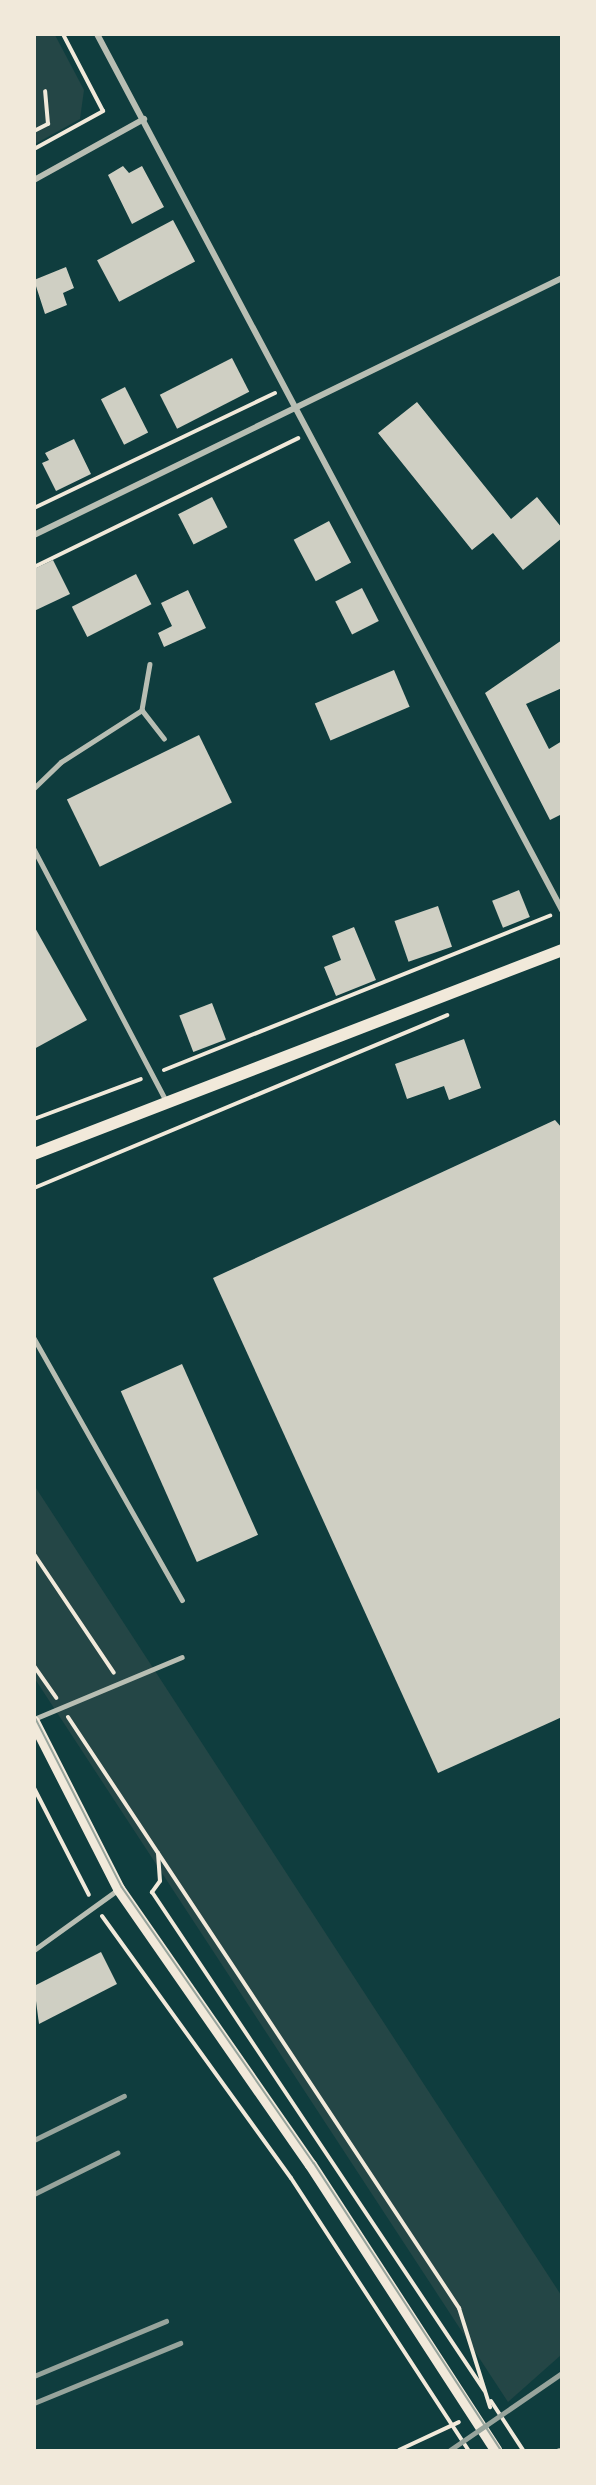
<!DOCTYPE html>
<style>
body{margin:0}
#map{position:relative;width:596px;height:2485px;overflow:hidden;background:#0f3d3e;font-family:Commissioner,sans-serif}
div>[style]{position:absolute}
.green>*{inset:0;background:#244646}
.building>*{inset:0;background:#cfcfc3;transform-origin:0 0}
.path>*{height:4px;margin:-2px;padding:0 2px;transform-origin:2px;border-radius:2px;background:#f1e9da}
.service>*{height:4.5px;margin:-2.25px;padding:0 2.25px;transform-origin:2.25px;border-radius:2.25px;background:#b8beb3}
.minor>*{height:6px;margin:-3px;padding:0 3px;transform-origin:3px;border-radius:3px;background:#b8beb3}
.secondary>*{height:12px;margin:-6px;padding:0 6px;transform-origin:6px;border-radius:6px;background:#f1e9da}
.tram>*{height:1.5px;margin:-0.75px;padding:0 0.75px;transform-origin:0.75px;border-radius:0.75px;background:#97a49c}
.rail>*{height:4.5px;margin:-2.25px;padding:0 2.25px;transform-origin:2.25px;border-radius:2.25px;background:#97a49c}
span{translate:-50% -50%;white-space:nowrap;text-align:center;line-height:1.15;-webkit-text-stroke:4.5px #f1e9da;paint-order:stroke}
.frame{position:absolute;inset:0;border:36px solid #f1e9da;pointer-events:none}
</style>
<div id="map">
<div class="green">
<i style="clip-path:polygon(35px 35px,55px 35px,84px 90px,80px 119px,35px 144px)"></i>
<i style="clip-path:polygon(34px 1485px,561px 2295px,561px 2355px,508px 2402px,35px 1679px)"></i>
</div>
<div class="building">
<i style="clip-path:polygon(123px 166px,129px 173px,142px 166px,164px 207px,132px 224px,108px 175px)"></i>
<i style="left:173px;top:220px;width:47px;height:86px;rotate:62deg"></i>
<i style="clip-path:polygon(66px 267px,74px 288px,63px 293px,67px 305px,45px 314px,34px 280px)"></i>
<i style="left:232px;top:358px;width:38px;height:81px;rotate:63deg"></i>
<i style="left:125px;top:387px;width:51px;height:27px;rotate:63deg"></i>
<i style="clip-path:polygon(417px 402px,511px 519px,537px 497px,562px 528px,562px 538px,523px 570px,493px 533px,472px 550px,378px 433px)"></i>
<i style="clip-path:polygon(74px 439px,91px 474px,56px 491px,42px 463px,49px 460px,45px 453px)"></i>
<i style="left:212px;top:497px;width:34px;height:38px;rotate:63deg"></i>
<i style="left:329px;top:521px;width:47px;height:40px;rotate:62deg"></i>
<i style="clip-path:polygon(53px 560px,70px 594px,34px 611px,34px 569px)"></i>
<i style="left:136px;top:574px;width:34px;height:72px;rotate:63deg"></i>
<i style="left:362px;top:588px;width:37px;height:30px;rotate:63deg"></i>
<i style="clip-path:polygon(188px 590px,206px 628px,164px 647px,158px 633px,172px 626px,161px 603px)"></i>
<i style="clip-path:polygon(562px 640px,562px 688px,526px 704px,549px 749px,562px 741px,562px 814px,550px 820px,485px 693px)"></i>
<i style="left:394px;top:670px;width:40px;height:86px;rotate:67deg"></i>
<i style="left:199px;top:735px;width:75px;height:147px;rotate:64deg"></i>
<i style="left:519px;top:890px;width:29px;height:29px;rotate:68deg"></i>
<i style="left:438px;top:906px;width:43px;height:46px;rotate:71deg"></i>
<i style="clip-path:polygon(34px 926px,87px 1020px,34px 1049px)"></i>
<i style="clip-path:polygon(354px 927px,376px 980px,336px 996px,324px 967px,341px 960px,332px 936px)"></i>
<i style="left:212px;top:1003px;width:39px;height:35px;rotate:69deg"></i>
<i style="clip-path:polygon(464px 1039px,481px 1088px,449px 1100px,444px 1086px,407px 1099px,395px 1064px)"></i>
<i style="clip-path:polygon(555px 1120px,562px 1128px,562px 1717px,438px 1773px,213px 1278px)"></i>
<i style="left:182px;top:1364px;width:187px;height:67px;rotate:66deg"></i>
<i style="clip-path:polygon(101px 1952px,117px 1984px,39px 2024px,34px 1986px)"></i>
</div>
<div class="path">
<i style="left:34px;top:131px;width:16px;rotate:-27deg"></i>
<i style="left:48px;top:124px;width:33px;rotate:-95deg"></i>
<i style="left:34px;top:149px;width:79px;rotate:-28.8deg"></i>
<i style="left:103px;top:111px;width:87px;rotate:-117.5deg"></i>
<i style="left:34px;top:508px;width:267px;rotate:-25.5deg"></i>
<i style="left:34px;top:567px;width:294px;rotate:-26deg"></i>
<i style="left:164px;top:1070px;width:416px;rotate:-21.8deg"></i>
<i style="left:34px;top:1119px;width:114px;rotate:-20.5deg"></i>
<i style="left:34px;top:1188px;width:448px;rotate:-22.7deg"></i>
<i style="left:34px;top:1554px;width:143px;rotate:56.1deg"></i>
<i style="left:34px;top:1666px;width:39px;rotate:55deg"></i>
<i style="left:68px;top:1717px;width:709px;rotate:56.51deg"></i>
<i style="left:459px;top:2308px;width:104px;rotate:72.6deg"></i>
<i style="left:34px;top:1788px;width:120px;rotate:62.8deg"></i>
<i style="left:158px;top:1853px;width:28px;rotate:86deg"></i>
<i style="left:160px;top:1881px;width:14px;rotate:126deg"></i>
<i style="left:152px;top:1892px;width:599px;rotate:56.31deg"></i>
<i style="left:102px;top:1916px;width:323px;rotate:54.2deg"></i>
<i style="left:291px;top:2178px;width:325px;rotate:56.9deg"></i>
<i style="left:491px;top:2401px;width:59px;rotate:56.9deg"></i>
<i style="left:399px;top:2450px;width:66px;rotate:-25deg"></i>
</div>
<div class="service">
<i style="left:150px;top:664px;width:47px;rotate:99.9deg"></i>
<i style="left:142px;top:710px;width:36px;rotate:52deg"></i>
<i style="left:34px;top:788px;width:37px;rotate:-44deg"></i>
<i style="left:61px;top:762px;width:96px;rotate:-32.7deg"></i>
<i style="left:34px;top:849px;width:286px;rotate:62.3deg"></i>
<i style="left:34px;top:1338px;width:301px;rotate:60.5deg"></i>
<i style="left:34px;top:1719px;width:160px;rotate:-22.7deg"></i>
<i style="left:34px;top:1950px;width:105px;rotate:-35.7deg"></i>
</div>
<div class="minor">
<i style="left:97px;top:34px;width:992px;rotate:62.04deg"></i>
<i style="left:34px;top:180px;width:126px;rotate:-29deg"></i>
<i style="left:34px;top:535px;width:587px;rotate:-25.95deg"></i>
</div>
<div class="secondary">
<i style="left:34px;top:1154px;width:566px;rotate:-21.12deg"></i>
<i style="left:34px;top:1722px;width:187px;rotate:63deg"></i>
<i style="left:119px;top:1889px;width:336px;rotate:55.2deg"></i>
<i style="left:311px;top:2165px;width:340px;rotate:57deg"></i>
</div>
<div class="tram">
<i style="left:34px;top:1715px;width:193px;rotate:62.9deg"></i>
<i style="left:122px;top:1887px;width:336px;rotate:55.2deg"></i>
<i style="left:314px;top:2163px;width:343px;rotate:56.9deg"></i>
</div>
<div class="rail">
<i style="left:34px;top:2140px;width:100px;rotate:-26.1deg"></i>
<i style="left:34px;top:2194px;width:93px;rotate:-26.3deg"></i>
<i style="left:34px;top:2376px;width:143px;rotate:-22.6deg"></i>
<i style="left:34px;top:2403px;width:158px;rotate:-22.3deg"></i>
<i style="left:450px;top:2450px;width:136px;rotate:-34.5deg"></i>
<i style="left:559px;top:2450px;width:3px"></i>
</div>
<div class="frame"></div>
</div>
